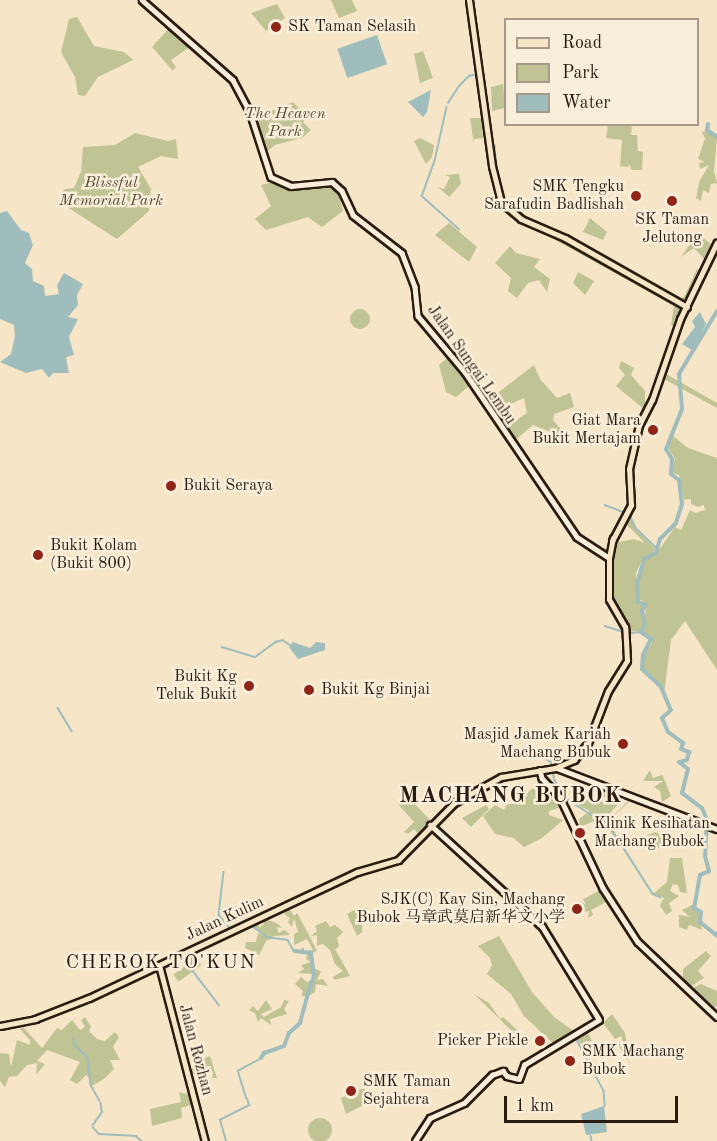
<!DOCTYPE html>
<meta charset="utf-8">
<style>
body{margin:0}
#map{position:relative;width:717px;height:1141px;overflow:hidden;background:#f6e5c6;font-family:"Old Standard TT","Noto Serif SC",serif}
div>[style]{position:absolute}
.green>*{inset:0;background:#c0c393;transform-origin:0 0}
.round{border-radius:50%}
.water>*{inset:0;background:#9fbdbd;transform-origin:0 0}
.stream>*{height:1.5px;margin:-0.75px;padding:0 0.75px;transform-origin:0.75px;border-radius:0.75px;background:#9fbdbd}
.river>*{height:4px;margin:-2px;padding:0 2px;transform-origin:2px;border-radius:2px;background:#9fbdbd}
.roads{filter:drop-shadow(2px 0 #2a1c11) drop-shadow(-2px 0 #2a1c11) drop-shadow(0 2px #2a1c11) drop-shadow(0 -2px #2a1c11)}
.secondary>*{height:4.5px;margin:-2.25px;padding:0 2.25px;transform-origin:2.25px;border-radius:2.25px;background:#f9eeda}
.primary>*{height:5px;margin:-2.5px;padding:0 2.5px;transform-origin:2.5px;border-radius:2.5px;background:#f6e5c6}
.dots>*{width:16px;height:16px;translate:-50% -50%;box-sizing:border-box;border:3px solid #f9eeda;border-radius:50%}
span{translate:-50% -50%;white-space:nowrap;text-align:center;line-height:1.15;-webkit-text-stroke:5px #f9eeda;paint-order:stroke}
.poi-label{font-size:16px;color:#2a1c11}
.left{translate:0 -50%;text-align:left}
.right{translate:-100% -50%;text-align:right}
.park-label{font-size:16px;color:#574e38;font-style:italic}
.street-label{font-size:16px;color:#2a1c11}
.quarter-label{font-size:20px;color:#2a1c11;letter-spacing:1.5px}
.district-label{font-size:22px;color:#2a1c11;font-weight:700;letter-spacing:1.5px}
.legend{position:absolute;left:504px;top:18px;width:195px;height:108px;box-sizing:border-box;background:#f9eeda;border:2px solid #a69a8a;margin:0;padding:8px 10px;list-style:none;font-size:18px;color:#2a1c11}
.legend li{display:flex;align-items:center;gap:12px;height:30px}
.legend b{width:30px;border:2px solid #a69a8a}
.scale{position:absolute;left:504px;top:1096px;width:174px;height:27px;box-sizing:border-box;border:3px solid #2a1c11;border-top:0;padding-left:8px;font-size:18px;line-height:21px;white-space:nowrap;color:#2a1c11;-webkit-text-stroke:4px #f9eeda;paint-order:stroke}
</style>
<div id="map">
<div class="green">
<i style="clip-path:polygon(331px 0,352px 0,357px 11px,339px 18px)"></i>
<i style="clip-path:polygon(277px 4px,285px 18px,266px 31px,251px 13px)"></i>
<i style="clip-path:polygon(77px 17px,94px 46px,124px 52px,133px 60px,98px 77px,85px 96px,78px 95px,75px 77px,61px 52px,69px 19px)"></i>
<i style="clip-path:polygon(172px 25px,194px 44px,171px 60px,176px 67px,173px 71px,152px 47px)"></i>
<i style="clip-path:polygon(423px 51px,433px 78px,420px 83px,414px 54px)"></i>
<i style="clip-path:polygon(503px 84px,505px 108px,492px 111px,491px 87px)"></i>
<i style="clip-path:polygon(293px 102px,307px 117px,303px 122px,311px 130px,302px 138px,275px 145px,264px 154px,254px 118px)"></i>
<i style="clip-path:polygon(470px 118px,481px 118px,483px 138px,474px 139px,474px 144px)"></i>
<i style="clip-path:polygon(608px 125px,632px 125px,631px 135px,637px 135px,638px 151px,643px 152px,642px 170px,632px 170px,629px 164px,628px 167px,620px 166px,622px 140px,606px 138px)"></i>
<i style="clip-path:polygon(707px 131px,717px 138px,714px 171px,717px 183px,711px 184px,709px 193px,703px 190px,701px 201px,696px 198px,699px 182px,709px 165px,700px 169px,699px 163px,705px 162px,698px 159px,705px 139px,702px 132px)"></i>
<i style="clip-path:polygon(135px 133px,168px 141px,176px 139px,178px 159px,161px 156px,138px 167px,151px 189px,149px 211px,117px 239px,67px 207px,61px 194px,65px 189px,74px 188px,81px 172px,83px 147px,115px 145px)"></i>
<i style="clip-path:polygon(420px 138px,434px 145px,432px 157px,426px 164px,414px 141px)"></i>
<i style="clip-path:polygon(459px 174px,461px 184px,449px 197px,438px 187px,444px 189px,450px 177px,445px 175px)"></i>
<i style="clip-path:polygon(274px 182px,290px 187px,331px 184px,337px 189px,343px 211px,322px 227px,308px 217px,266px 230px,255px 219px,271px 206px,261px 185px)"></i>
<i style="clip-path:polygon(590px 218px,607px 232px,603px 240px,583px 232px)"></i>
<i style="clip-path:polygon(449px 223px,477px 247px,469px 262px,435px 235px)"></i>
<i style="clip-path:polygon(543px 229px,567px 235px,679px 299px,684px 297px,697px 269px,702px 270px,681px 306px,675px 327px,671px 325px,674px 306px,541px 232px)"></i>
<i style="clip-path:polygon(695px 237px,698px 242px,704px 239px,711px 244px,705px 260px,694px 248px,681px 257px)"></i>
<i style="clip-path:polygon(510px 246px,516px 253px,540px 259px,534px 267px,550px 279px,547px 292px,539px 280px,528px 283px,517px 298px,508px 291px,511px 278px,495px 263px)"></i>
<i style="clip-path:polygon(578px 272px,594px 281px,585px 295px,573px 283px)"></i>
<i class="round" style="left:350px;top:309px;width:20px;height:20px"></i>
<i style="clip-path:polygon(448px 357px,471px 384px,456px 397px,446px 392px,439px 365px)"></i>
<i style="clip-path:polygon(621px 361px,634px 368px,631px 375px,645px 391px,645px 410px,616px 386px,625px 375px,619px 368px)"></i>
<i style="clip-path:polygon(534px 365px,540px 379px,557px 398px,570px 393px,574px 407px,554px 414px,553px 420px,564px 433px,561px 436px,533px 425px,513px 442px,503px 429px,527px 413px,524px 398px,493px 412px,486px 402px)"></i>
<i style="clip-path:polygon(666px 374px,717px 403px,717px 408px,664px 379px)"></i>
<i style="clip-path:polygon(672px 435px,688px 448px,717px 458px,717px 670px,685px 621px,671px 640px,664px 694px,643px 669px,644px 656px,652px 643px,652px 637px,642px 632px,647px 604px,638px 598px,639px 572px,645px 559px,656px 554px,675px 527px,681px 530px,690px 510px,695px 513px,705px 510px,704px 505px,698px 507px,691px 504px,691px 499px,684px 500px,679px 475px,671px 472px,675px 459px,667px 446px)"></i>
<i style="clip-path:polygon(630px 516px,635px 528px,655px 549px,651px 556px,643px 558px,636px 573px,637px 601px,645px 605px,640px 611px,644px 624px,640px 631px,627px 631px,612px 598px,610px 559px,614px 543px,634px 539px,645px 543px,625px 523px)"></i>
<i style="clip-path:polygon(650px 770px,653px 778px,662px 775px,665px 781px,671px 796px,662px 802px,660px 791px,654px 787px,663px 781px,643px 781px)"></i>
<i style="clip-path:polygon(541px 780px,540px 784px,547px 784px,562px 806px,557px 804px,559px 808px,549px 811px,549px 815px,563px 820px,542px 838px,524px 847px,514px 838px,495px 834px,483px 816px,495px 805px,504px 810px,507px 804px,516px 804px)"></i>
<i style="clip-path:polygon(584px 788px,590px 802px,606px 790px,610px 791px,601px 801px,605px 803px,615px 793px,621px 799px,625px 797px,610px 813px,613px 816px,631px 798px,641px 802px,631px 800px,608px 821px,632px 862px,601px 818px,580px 827px,579px 819px,590px 811px,578px 805px)"></i>
<i style="clip-path:polygon(409px 798px,432px 822px,416px 840px,418px 833px,414px 829px,408px 834px,404px 832px,414px 822px,397px 803px)"></i>
<i style="clip-path:polygon(486px 805px,489px 809px,471px 827px,462px 818px)"></i>
<i style="clip-path:polygon(655px 832px,664px 836px,674px 837px,657px 849px,648px 835px)"></i>
<i style="clip-path:polygon(670px 858px,682px 858px,687px 893px,680px 892px,678px 885px,673px 884px,670px 891px,679px 896px,669px 903px,672px 911px,666px 915px,660px 905px,664px 898px,653px 894px,667px 882px)"></i>
<i style="clip-path:polygon(601px 890px,608px 901px,591px 910px,593px 915px,588px 918px,589px 911px,585px 912px,580px 901px,586px 905px,583px 899px)"></i>
<i style="clip-path:polygon(694px 904px,699px 912px,702px 930px,689px 925px,687px 930px,679px 927px,679px 915px,690px 917px,682px 910px)"></i>
<i style="clip-path:polygon(360px 907px,368px 908px,363px 911px,362px 932px,357px 936px,347px 914px)"></i>
<i style="clip-path:polygon(289px 908px,294px 916px,297px 913px,310px 937px,317px 951px,312px 953px,312px 968px,321px 971px,317px 980px,323px 979px,328px 986px,316px 984px,315px 992px,309px 996px,301px 996px,303px 991px,295px 984px,301px 977px,307px 982px,312px 980px,313px 974px,298px 973px,304px 969px,301px 965px,311px 962px,306px 959px,308px 953px,297px 952px,304px 947px,304px 951px,313px 950px,307px 939px,294px 945px,294px 934px,298px 932px,294px 918px,292px 927px,288px 922px,290px 918px,284px 914px)"></i>
<i style="clip-path:polygon(261px 918px,277px 923px,282px 928px,277px 927px,278px 933px,285px 930px,290px 935px,272px 936px,274px 938px,266px 941px,259px 955px,245px 948px,246px 942px,256px 942px,258px 933px,269px 938px,250px 923px,259px 919px,259px 928px,264px 924px)"></i>
<i style="clip-path:polygon(326px 921px,330px 927px,335px 925px,343px 932px,337px 938px,339px 947px,335px 949px,350px 976px,334px 980px,333px 977px,343px 971px,335px 964px,330px 950px,323px 944px,317px 946px,317px 935px,311px 936px,317px 931px,315px 926px)"></i>
<i style="clip-path:polygon(499px 936px,532px 992px,554px 1017px,575px 1032px,554px 1044px,524px 1016px,511px 994px,487px 974px,492px 965px,490px 958px,478px 946px)"></i>
<i style="clip-path:polygon(706px 951px,711px 956px,698px 971px,704px 978px,688px 988px,683px 984px,683px 969px)"></i>
<i style="left:196px;top:958px;width:9px;height:28px;rotate:54deg"></i>
<i style="clip-path:polygon(701px 984px,717px 991px,717px 1006px,710px 1009px,689px 990px)"></i>
<i style="clip-path:polygon(474px 994px,489px 1003px,500px 1019px,503px 1017px,528px 1040px,525px 1044px)"></i>
<i style="clip-path:polygon(266px 1000px,272px 1009px,261px 1014px,264px 1017px,281px 1007px,284px 1000px,289px 1001px,284px 1009px,287px 1014px,270px 1019px,271px 1025px,261px 1018px,258px 1022px,255px 1013px,249px 1010px,253px 1006px,258px 1011px)"></i>
<i style="clip-path:polygon(612px 1014px,625px 1033px,630px 1064px,617px 1043px,625px 1046px,621px 1036px,615px 1039px,603px 1023px)"></i>
<i style="clip-path:polygon(85px 1017px,91px 1027px,89px 1031px,97px 1039px,105px 1041px,115px 1032px,119px 1037px,113px 1047px,120px 1060px,110px 1060px,114px 1069px,104px 1079px,90px 1087px,91px 1079px,86px 1075px,77px 1084px,70px 1080px,80px 1062px,47px 1050px,37px 1061px,45px 1064px,36px 1075px,37px 1063px,27px 1065px,17px 1076px,9px 1077px,5px 1087px,0 1081px,0 1053px,9px 1054px,11px 1067px,17px 1040px,30px 1045px,30px 1040px,20px 1029px,23px 1027px,42px 1048px,57px 1028px,62px 1030px,72px 1020px,80px 1030px,85px 1027px,81px 1020px)"></i>
<i style="clip-path:polygon(587px 1031px,598px 1053px,592px 1057px,576px 1038px)"></i>
<i style="clip-path:polygon(210px 1056px,217px 1078px,212px 1078px,213px 1072px,203px 1076px,209px 1081px,205px 1086px,203px 1080px,198px 1081px,198px 1073px,189px 1075px,188px 1070px,199px 1066px,195px 1061px)"></i>
<i style="clip-path:polygon(364px 1088px,370px 1102px,346px 1114px,341px 1098px)"></i>
<i style="clip-path:polygon(179px 1092px,192px 1095px,194px 1104px,181px 1108px,182px 1118px,152px 1126px,150px 1109px,181px 1102px)"></i>
<i class="round" style="left:308px;top:1118px;width:24px;height:24px"></i>
</div>
<div class="water">
<i style="left:377px;top:35px;width:31px;height:42px;rotate:71deg"></i>
<i style="clip-path:polygon(431px 90px,427px 112px,423px 117px,408px 102px)"></i>
<i style="clip-path:polygon(7px 211px,21px 230px,29px 233px,33px 245px,25px 263px,32px 269px,33px 281px,44px 286px,45px 296px,59px 294px,57px 285px,64px 273px,83px 284px,77px 295px,78px 305px,68px 317px,78px 319px,69px 337px,74px 355px,66px 357px,69px 373px,53px 373px,49px 378px,42px 369px,26px 373px,0 362px,11px 354px,15px 336px,14px 325px,0 319px,0 213px)"></i>
<i style="clip-path:polygon(700px 312px,706px 324px,692px 350px,682px 344px,695px 327px,692px 321px)"></i>
<i style="clip-path:polygon(293px 642px,310px 648px,316px 642px,325px 643px,325px 650px,298px 659px,289px 647px)"></i>
<i style="clip-path:polygon(604px 1106px,607px 1132px,586px 1135px,581px 1114px)"></i>
</div>
<div class="stream">
<i style="left:448px;top:103px;width:20px;rotate:-57deg"></i>
<i style="left:459px;top:86px;width:14px;rotate:-45deg"></i>
<i style="left:469px;top:76px;width:9px;rotate:-13deg"></i>
<i style="left:447px;top:107px;width:55px;rotate:102.5deg"></i>
<i style="left:435px;top:161px;width:37px;rotate:110deg"></i>
<i style="left:422px;top:196px;width:50px;rotate:41.7deg"></i>
<i style="left:495px;top:145px;width:33px;rotate:85deg"></i>
<i style="left:605px;top:505px;width:22px;rotate:21deg"></i>
<i style="left:630px;top:515px;width:14px;rotate:65deg"></i>
<i style="left:636px;top:528px;width:29px;rotate:44deg"></i>
<i style="left:605px;top:626px;width:20px;rotate:18deg"></i>
<i style="left:629px;top:633px;width:12px;rotate:-5deg"></i>
<i style="left:222px;top:647px;width:34px;rotate:17deg"></i>
<i style="left:255px;top:657px;width:26px;rotate:-36deg"></i>
<i style="left:276px;top:642px;width:7px;rotate:-16deg"></i>
<i style="left:283px;top:640px;width:9px;rotate:36deg"></i>
<i style="left:58px;top:708px;width:27px;rotate:59deg"></i>
<i style="left:519px;top:750px;width:13px;rotate:4deg"></i>
<i style="left:532px;top:751px;width:22px;rotate:30deg"></i>
<i style="left:551px;top:762px;width:19px;rotate:78deg"></i>
<i style="left:555px;top:781px;width:20px;rotate:57deg"></i>
<i style="left:566px;top:798px;width:54px;rotate:33.7deg"></i>
<i style="left:611px;top:828px;width:78px;rotate:57.5deg"></i>
<i style="left:653px;top:894px;width:8px;rotate:23deg"></i>
<i style="left:224px;top:872px;width:43px;rotate:96.6deg"></i>
<i style="left:219px;top:915px;width:17px;rotate:50deg"></i>
<i style="left:251px;top:925px;width:20px;rotate:37deg"></i>
<i style="left:267px;top:937px;width:21px;rotate:8deg"></i>
<i style="left:288px;top:940px;width:13px;rotate:61deg"></i>
<i style="left:715px;top:934px;width:3px;rotate:-45deg"></i>
<i style="left:192px;top:951px;width:20px;rotate:87deg"></i>
<i style="left:193px;top:971px;width:43px;rotate:52.6deg"></i>
<i style="left:74px;top:1038px;width:7px;rotate:82deg"></i>
<i style="left:75px;top:1045px;width:18px;rotate:45deg"></i>
<i style="left:88px;top:1058px;width:27px;rotate:84deg"></i>
<i style="left:91px;top:1085px;width:18px;rotate:61deg"></i>
<i style="left:576px;top:1038px;width:60px;rotate:62.2deg"></i>
<i style="left:604px;top:1091px;width:15px;rotate:86deg"></i>
<i style="left:246px;top:1098px;width:28px;rotate:-107deg"></i>
<i style="left:238px;top:1071px;width:26px;rotate:-29deg"></i>
<i style="left:101px;top:1103px;width:7px;rotate:82deg"></i>
<i style="left:93px;top:1125px;width:16px;rotate:-55deg"></i>
<i style="left:93px;top:1127px;width:9px;rotate:49deg"></i>
<i style="left:99px;top:1134px;width:37px;rotate:3deg"></i>
<i style="left:136px;top:1136px;width:8px;rotate:40deg"></i>
<i style="left:591px;top:1136px;width:5px;rotate:79deg"></i>
<i style="left:226px;top:1141px;width:22px;rotate:-106deg"></i>
<i style="left:220px;top:1120px;width:33px;rotate:-27deg"></i>
<i style="left:249px;top:1105px;width:6px;rotate:-108deg"></i>
</div>
<div class="river">
<i style="left:708px;top:124px;width:6px;rotate:99deg"></i>
<i style="left:707px;top:130px;width:12px;rotate:35deg"></i>
<i style="left:717px;top:311px;width:74px;rotate:121.1deg"></i>
<i style="left:679px;top:374px;width:35px;rotate:85deg"></i>
<i style="left:682px;top:409px;width:43px;rotate:111.8deg"></i>
<i style="left:666px;top:449px;width:12px;rotate:59deg"></i>
<i style="left:672px;top:459px;width:15px;rotate:94deg"></i>
<i style="left:671px;top:474px;width:10px;rotate:37deg"></i>
<i style="left:679px;top:480px;width:24px;rotate:83deg"></i>
<i style="left:682px;top:504px;width:20px;rotate:108deg"></i>
<i style="left:676px;top:523px;width:23px;rotate:135deg"></i>
<i style="left:660px;top:539px;width:15px;rotate:106deg"></i>
<i style="left:656px;top:553px;width:13px;rotate:153deg"></i>
<i style="left:644px;top:559px;width:26px;rotate:106deg"></i>
<i style="left:637px;top:584px;width:18px;rotate:87deg"></i>
<i style="left:638px;top:602px;width:9px;rotate:21deg"></i>
<i style="left:646px;top:605px;width:7px;rotate:124deg"></i>
<i style="left:642px;top:611px;width:13px;rotate:77deg"></i>
<i style="left:645px;top:624px;width:9px;rotate:117deg"></i>
<i style="left:641px;top:632px;width:12px;rotate:35deg"></i>
<i style="left:651px;top:639px;width:18px;rotate:117deg"></i>
<i style="left:643px;top:655px;width:14px;rotate:94deg"></i>
<i style="left:642px;top:669px;width:26px;rotate:43deg"></i>
<i style="left:661px;top:687px;width:25px;rotate:67deg"></i>
<i style="left:671px;top:710px;width:12px;rotate:138deg"></i>
<i style="left:662px;top:718px;width:15px;rotate:67deg"></i>
<i style="left:668px;top:732px;width:19px;rotate:36deg"></i>
<i style="left:683px;top:743px;width:6px;rotate:108deg"></i>
<i style="left:681px;top:749px;width:9px;rotate:21deg"></i>
<i style="left:689px;top:752px;width:8px;rotate:104deg"></i>
<i style="left:687px;top:760px;width:8px;rotate:166deg"></i>
<i style="left:679px;top:762px;width:11px;rotate:38deg"></i>
<i style="left:688px;top:769px;width:25px;rotate:104deg"></i>
<i style="left:682px;top:793px;width:25px;rotate:37deg"></i>
<i style="left:702px;top:808px;width:13px;rotate:67deg"></i>
<i style="left:707px;top:820px;width:36px;rotate:93deg"></i>
<i style="left:705px;top:856px;width:16px;rotate:75deg"></i>
<i style="left:709px;top:871px;width:10px;rotate:156deg"></i>
<i style="left:700px;top:875px;width:34px;rotate:100deg"></i>
<i style="left:694px;top:908px;width:8px;rotate:30deg"></i>
<i style="left:701px;top:912px;width:10px;rotate:96deg"></i>
<i style="left:700px;top:922px;width:22px;rotate:39deg"></i>
<i style="left:295px;top:951px;width:16px;rotate:7deg"></i>
<i style="left:311px;top:953px;width:23px;rotate:83deg"></i>
<i style="left:314px;top:976px;width:21px;rotate:109deg"></i>
<i style="left:261px;top:1058px;width:6px;rotate:-59deg"></i>
<i style="left:264px;top:1053px;width:21px;rotate:-19deg"></i>
<i style="left:284px;top:1046px;width:14px;rotate:-69deg"></i>
<i style="left:289px;top:1033px;width:15px;rotate:-42deg"></i>
<i style="left:300px;top:1023px;width:27px;rotate:-75deg"></i>
</div>
<div class="roads">
<div class="secondary">
<i style="left:142px;top:0;width:121px;rotate:41.3deg"></i>
<i style="left:233px;top:80px;width:36px;rotate:62deg"></i>
<i style="left:250px;top:112px;width:68px;rotate:72.1deg"></i>
<i style="left:271px;top:177px;width:22px;rotate:24deg"></i>
<i style="left:291px;top:186px;width:41px;rotate:-5.6deg"></i>
<i style="left:332px;top:182px;width:13px;rotate:42deg"></i>
<i style="left:342px;top:191px;width:26px;rotate:65deg"></i>
<i style="left:353px;top:215px;width:62px;rotate:37.8deg"></i>
<i style="left:402px;top:253px;width:36px;rotate:69deg"></i>
<i style="left:415px;top:287px;width:29px;rotate:84deg"></i>
<i style="left:418px;top:316px;width:73px;rotate:50deg"></i>
<i style="left:465px;top:372px;width:199px;rotate:55.8deg"></i>
<i style="left:577px;top:537px;width:38px;rotate:33deg"></i>
<i style="left:557px;top:768px;width:171px;rotate:20.9deg"></i>
<i style="left:540px;top:770px;width:8px;rotate:76deg"></i>
<i style="left:542px;top:778px;width:26px;rotate:47deg"></i>
<i style="left:560px;top:797px;width:101px;rotate:64.7deg"></i>
<i style="left:603px;top:888px;width:64px;rotate:57.1deg"></i>
<i style="left:638px;top:942px;width:109px;rotate:43.5deg"></i>
<i style="left:415px;top:1141px;width:27px;rotate:-57deg"></i>
<i style="left:430px;top:1118px;width:37px;rotate:-24deg"></i>
<i style="left:464px;top:1103px;width:40px;rotate:-45deg"></i>
<i style="left:492px;top:1075px;width:12px;rotate:-20deg"></i>
<i style="left:503px;top:1071px;width:6px;rotate:51deg"></i>
<i style="left:507px;top:1076px;width:12px;rotate:14deg"></i>
<i style="left:519px;top:1079px;width:15px;rotate:-70deg"></i>
<i style="left:524px;top:1065px;width:87px;rotate:-31deg"></i>
<i style="left:599px;top:1020px;width:109px;rotate:-121.5deg"></i>
<i style="left:542px;top:927px;width:151px;rotate:-137.7deg"></i>
</div>
<div class="primary">
<i style="left:469px;top:0;width:168px;rotate:82.1deg"></i>
<i style="left:492px;top:166px;width:37px;rotate:76deg"></i>
<i style="left:501px;top:202px;width:26px;rotate:40deg"></i>
<i style="left:521px;top:219px;width:48px;rotate:23.4deg"></i>
<i style="left:565px;top:238px;width:140px;rotate:29.5deg"></i>
<i style="left:612px;top:541px;width:41px;rotate:-62.2deg"></i>
<i style="left:631px;top:505px;width:36px;rotate:-93deg"></i>
<i style="left:629px;top:469px;width:45px;rotate:-77.2deg"></i>
<i style="left:639px;top:425px;width:28px;rotate:-63deg"></i>
<i style="left:652px;top:400px;width:86px;rotate:-70.9deg"></i>
<i style="left:680px;top:319px;width:85px;rotate:-64.3deg"></i>
<i style="left:159px;top:965px;width:182px;rotate:75.4deg"></i>
<i style="left:0;top:1026px;width:36px;rotate:-11deg"></i>
<i style="left:35px;top:1019px;width:58px;rotate:-21.3deg"></i>
<i style="left:89px;top:998px;width:296px;rotate:-25.2deg"></i>
<i style="left:357px;top:872px;width:43px;rotate:-16.3deg"></i>
<i style="left:398px;top:860px;width:80px;rotate:-45.5deg"></i>
<i style="left:454px;top:803px;width:54px;rotate:-29deg"></i>
<i style="left:501px;top:777px;width:55px;rotate:-9.5deg"></i>
<i style="left:555px;top:768px;width:21px;rotate:-23deg"></i>
<i style="left:574px;top:760px;width:22px;rotate:-51deg"></i>
<i style="left:588px;top:743px;width:56px;rotate:-69deg"></i>
<i style="left:608px;top:691px;width:36px;rotate:-58deg"></i>
<i style="left:627px;top:660px;width:33px;rotate:-93deg"></i>
<i style="left:625px;top:627px;width:32px;rotate:-120deg"></i>
<i style="left:609px;top:599px;width:41px;rotate:-90deg"></i>
<i style="left:609px;top:558px;width:20px;rotate:-79deg"></i>
</div>
</div>
<div class="dots">
<i style="left:276px;top:27px;background:#8f2418"></i>
<i style="left:636px;top:196px;background:#8f2418"></i>
<i style="left:672px;top:201px;background:#8f2418"></i>
<i style="left:653px;top:430px;background:#8f2418"></i>
<i style="left:171px;top:486px;background:#8f2418"></i>
<i style="left:38px;top:555px;background:#8f2418"></i>
<i style="left:249px;top:686px;background:#8f2418"></i>
<i style="left:309px;top:690px;background:#8f2418"></i>
<i style="left:623px;top:744px;background:#8f2418"></i>
<i style="left:580px;top:833px;background:#8f2418"></i>
<i style="left:577px;top:909px;background:#8f2418"></i>
<i style="left:540px;top:1041px;background:#8f2418"></i>
<i style="left:570px;top:1061px;background:#8f2418"></i>
<i style="left:351px;top:1091px;background:#8f2418"></i>
</div>
<div class="poi-label">
<span class="left" style="left:288px;top:27px">SK Taman Selasih</span>
<span class="right" style="left:624px;top:196px">SMK Tengku<br>Sarafudin Badlishah</span>
<span style="left:672px;top:229px">SK Taman<br>Jelutong</span>
<span class="right" style="left:641px;top:430px">Giat Mara<br>Bukit Mertajam</span>
<span class="left" style="left:183px;top:486px">Bukit Seraya</span>
<span class="left" style="left:50px;top:555px">Bukit Kolam<br>(Bukit 800)</span>
<span class="right" style="left:237px;top:686px">Bukit Kg<br>Teluk Bukit</span>
<span class="left" style="left:321px;top:690px">Bukit Kg Binjai</span>
<span class="right" style="left:611px;top:744px">Masjid Jamek Kariah<br>Machang Bubuk</span>
<span class="left" style="left:594px;top:833px">Klinik Kesihatan<br>Machang Bubok</span>
<span class="right" style="left:565px;top:909px">SJK(C) Kay Sin, Machang<br>Bubok 马章武莫启新华文小学</span>
<span class="right" style="left:528px;top:1041px">Picker Pickle</span>
<span class="left" style="left:582px;top:1061px">SMK Machang<br>Bubok</span>
<span class="left" style="left:363px;top:1091px">SMK Taman<br>Sejahtera</span>
</div>
<div class="park-label">
<span style="left:285px;top:123px">The Heaven<br>Park</span>
<span style="left:111px;top:192px">Blissful<br>Memorial Park</span>
</div>
<div class="street-label">
<span style="left:471px;top:365px;rotate:55deg">Jalan Sungai Lembu</span>
<span style="left:225px;top:919px;rotate:-25deg">Jalan Kulim</span>
<span style="left:195px;top:1050px;rotate:75deg">Jalan Rozhan</span>
</div>
<div class="quarter-label">
<span style="left:161px;top:963px">CHEROK TO'KUN</span>
</div>
<div class="district-label">
<span style="left:511px;top:797px">MACHANG BUBOK</span>
</div>
<ul class="legend">
<li><b style="height:8px;background:#f6e5c6"></b>Road</li>
<li><b style="height:16px;background:#c0c393"></b>Park</li>
<li><b style="height:16px;background:#9fbdbd"></b>Water</li>
</ul>
<div class="scale">1 km</div>
</div>
